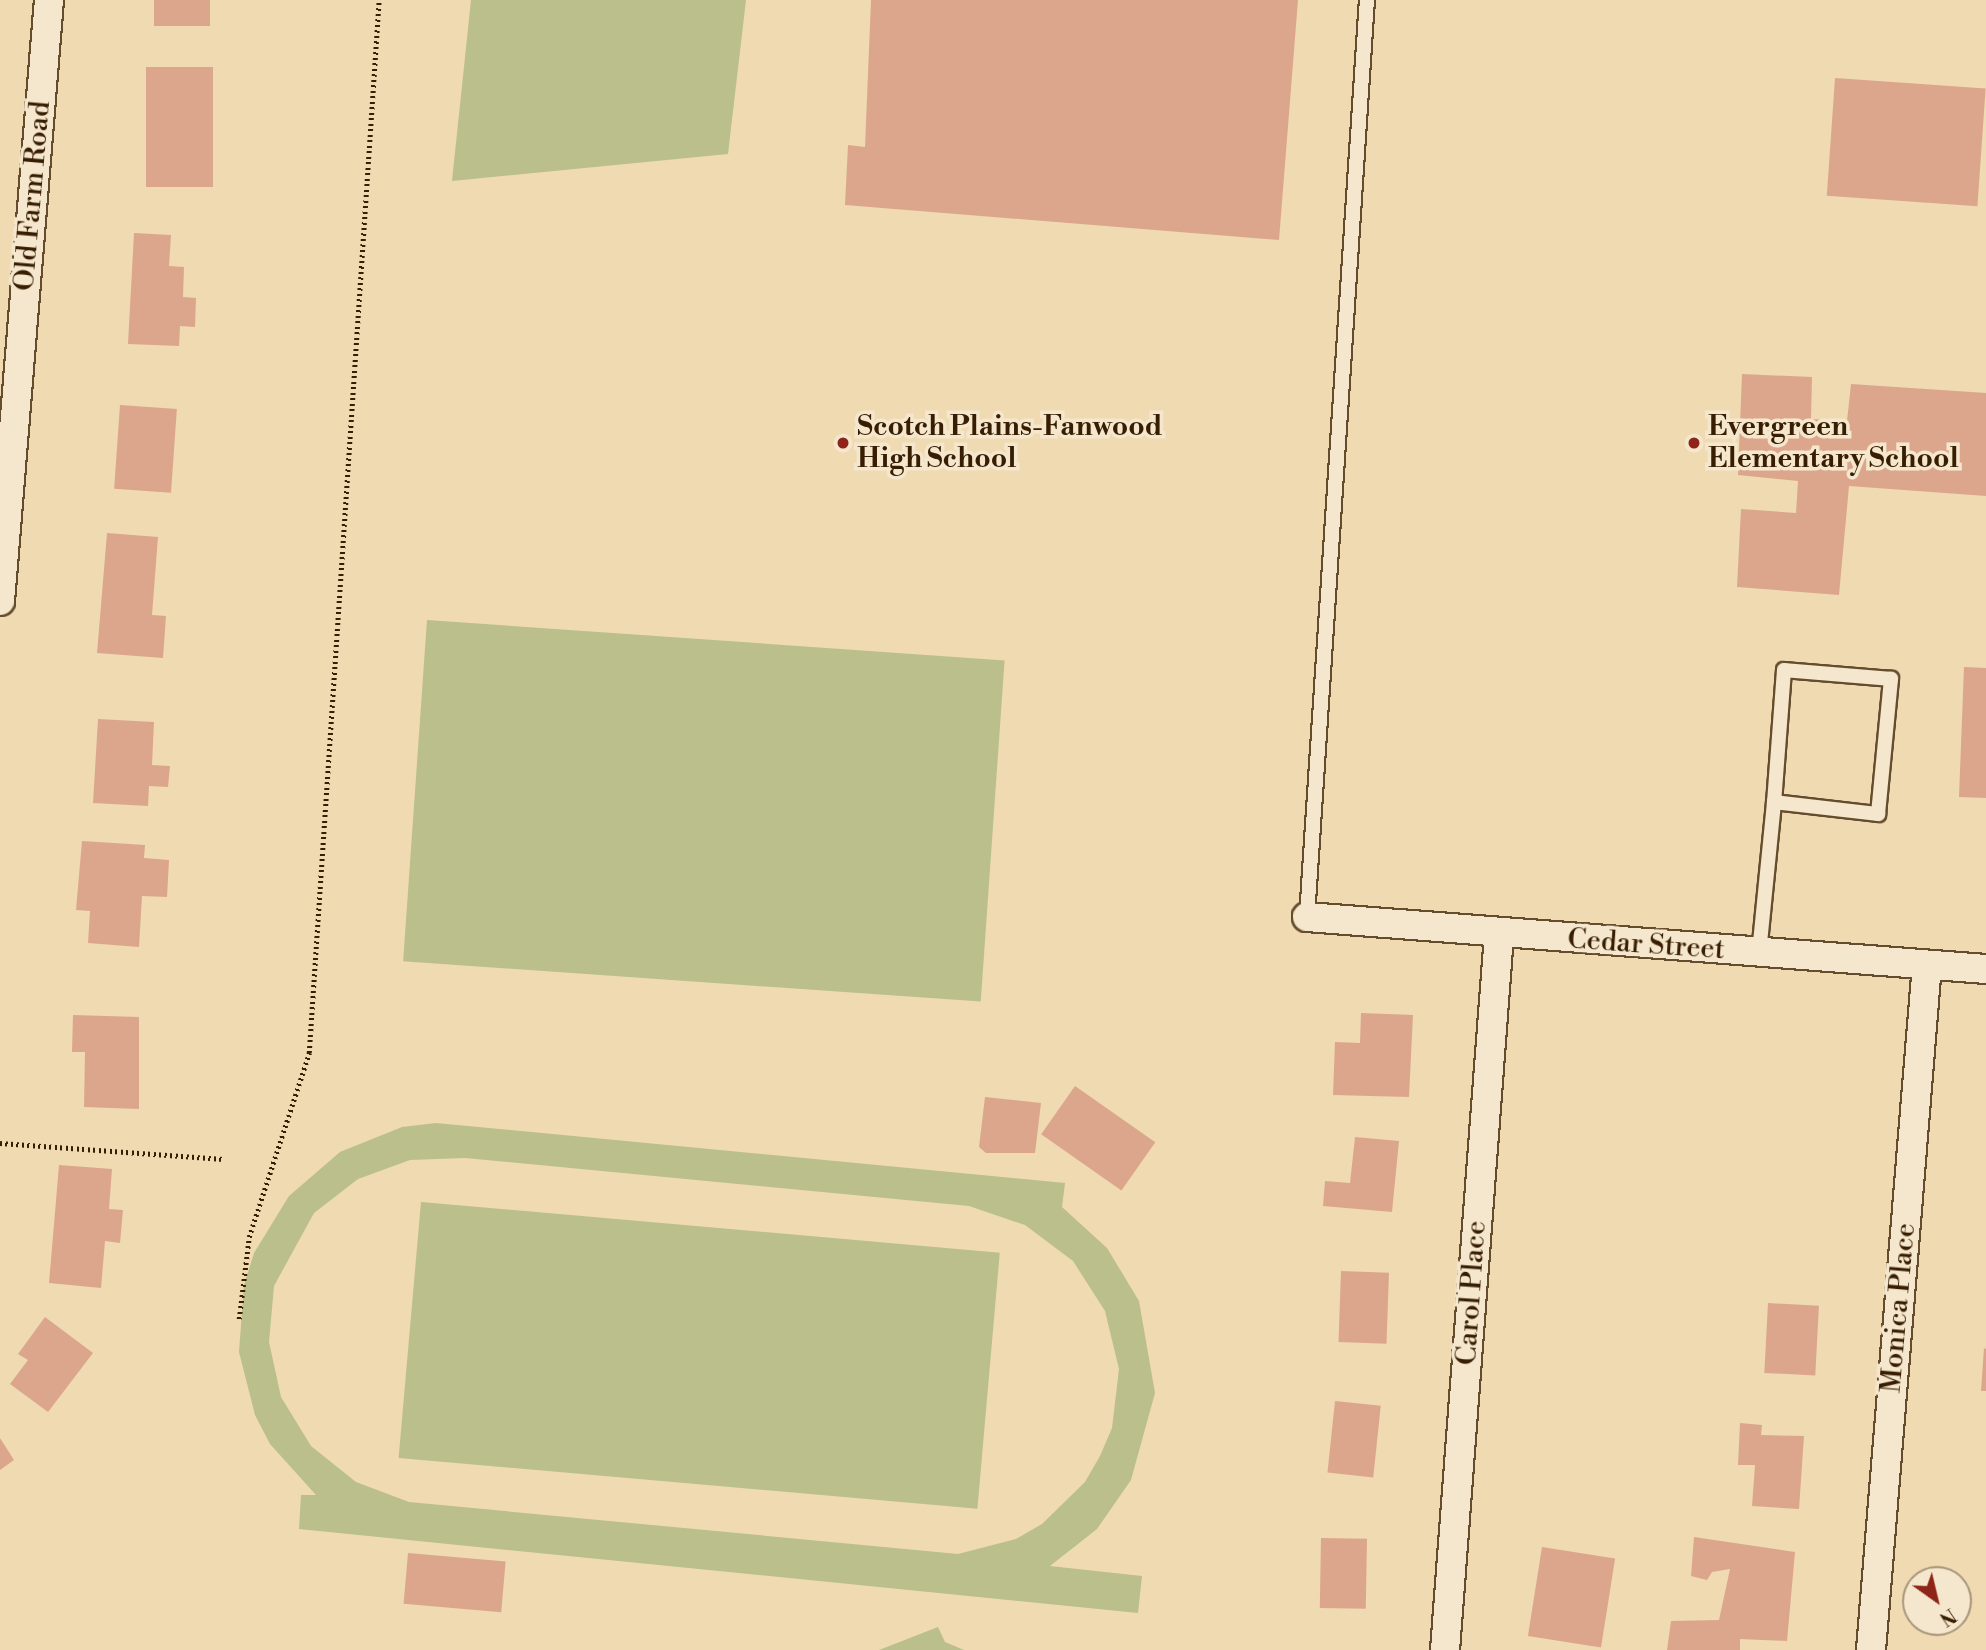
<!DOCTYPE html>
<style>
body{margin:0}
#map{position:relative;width:1986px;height:1650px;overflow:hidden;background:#efdab2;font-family:"Libre Bodoni",serif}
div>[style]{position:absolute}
.green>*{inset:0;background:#bbbf8b;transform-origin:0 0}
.building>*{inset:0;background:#dca68d;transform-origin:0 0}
.path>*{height:4.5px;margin-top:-2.25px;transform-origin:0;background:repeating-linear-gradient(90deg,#371d01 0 2px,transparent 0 5.5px)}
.roads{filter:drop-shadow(2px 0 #654c2d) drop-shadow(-2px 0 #654c2d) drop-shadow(0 2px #654c2d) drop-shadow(0 -2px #654c2d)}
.service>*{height:14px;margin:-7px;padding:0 7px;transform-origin:7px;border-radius:7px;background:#f5e7cd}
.minor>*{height:28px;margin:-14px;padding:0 14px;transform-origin:14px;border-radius:14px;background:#f5e7cd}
.dots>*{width:19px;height:19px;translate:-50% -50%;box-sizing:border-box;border:4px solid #f5e7cd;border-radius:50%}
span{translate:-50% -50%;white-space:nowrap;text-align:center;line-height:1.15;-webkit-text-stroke:7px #f5e7cd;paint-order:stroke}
.street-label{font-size:28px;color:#371d01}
.poi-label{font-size:28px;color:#371d01;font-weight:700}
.left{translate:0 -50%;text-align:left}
.north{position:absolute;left:1902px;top:1566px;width:70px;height:70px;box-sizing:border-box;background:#f5e7cd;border:2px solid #a9967b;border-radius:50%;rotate:146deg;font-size:19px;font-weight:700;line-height:28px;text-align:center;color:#371d01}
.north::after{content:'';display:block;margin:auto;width:24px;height:32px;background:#8f2418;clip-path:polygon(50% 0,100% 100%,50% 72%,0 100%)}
</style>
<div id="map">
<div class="green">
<i style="clip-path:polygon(471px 0,746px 0,728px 154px,452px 181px)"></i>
<i style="left:427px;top:620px;width:579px;height:342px;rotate:4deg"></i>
<i style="clip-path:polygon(evenodd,436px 1123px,1065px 1183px,1062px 1207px,1107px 1248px,1139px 1301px,1155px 1393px,1131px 1480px,1097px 1529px,1050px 1566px,1142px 1576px,1138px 1613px,299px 1529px,301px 1495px,316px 1495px,270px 1444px,255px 1415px,239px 1352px,244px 1285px,254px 1253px,289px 1196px,340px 1152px,402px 1127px,436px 1123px,465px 1158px,969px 1206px,1025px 1225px,1073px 1261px,1105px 1311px,1119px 1369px,1112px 1428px,1100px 1456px,1085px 1482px,1042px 1524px,1016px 1539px,958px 1554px,409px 1502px,356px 1482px,311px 1446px,281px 1397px,269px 1342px,274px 1286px,314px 1213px,358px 1179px,410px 1160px,465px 1158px)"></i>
<i style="left:421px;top:1202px;width:581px;height:257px;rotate:5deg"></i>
<i style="clip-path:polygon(938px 1627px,945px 1642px,964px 1650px,879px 1650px)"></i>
</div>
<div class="building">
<i style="left:154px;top:0;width:56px;height:26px"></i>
<i style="clip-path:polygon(871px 0,1298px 0,1279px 240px,845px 205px,848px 145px,865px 147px)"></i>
<i style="left:146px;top:67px;width:67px;height:120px"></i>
<i style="left:1835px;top:78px;width:151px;height:118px;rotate:4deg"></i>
<i style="clip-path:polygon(134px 233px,171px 235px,169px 266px,184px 267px,183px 297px,196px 298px,195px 327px,180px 326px,179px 346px,128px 344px)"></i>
<i style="clip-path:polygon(1742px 374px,1812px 377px,1811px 419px,1847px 421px,1851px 384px,1986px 393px,1986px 496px,1849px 486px,1839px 595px,1737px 587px,1741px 509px,1796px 513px,1798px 481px,1738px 475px)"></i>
<i style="left:120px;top:405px;width:57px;height:84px;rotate:4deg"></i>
<i style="clip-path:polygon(107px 533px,158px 537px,152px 615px,166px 616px,163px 658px,97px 653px)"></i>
<i style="clip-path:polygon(1964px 667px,1986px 668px,1986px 798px,1959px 797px)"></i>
<i style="clip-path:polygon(98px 719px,154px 722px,152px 765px,170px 766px,168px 787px,149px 786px,148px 806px,93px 803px)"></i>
<i style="clip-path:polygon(82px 841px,145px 845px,144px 858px,169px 860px,167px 897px,142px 896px,139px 947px,88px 943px,90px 911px,76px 910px)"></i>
<i style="clip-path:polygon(1361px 1013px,1413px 1015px,1409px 1097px,1333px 1095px,1335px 1042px,1360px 1043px)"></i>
<i style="clip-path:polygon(73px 1015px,139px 1017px,139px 1109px,84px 1107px,85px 1052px,72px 1052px)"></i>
<i style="left:1075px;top:1086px;width:98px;height:59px;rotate:35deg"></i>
<i style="clip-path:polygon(985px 1097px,1041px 1103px,1035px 1153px,986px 1153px,979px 1147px)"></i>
<i style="clip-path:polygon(1355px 1137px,1399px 1141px,1392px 1212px,1323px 1206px,1325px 1181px,1350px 1183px)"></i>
<i style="clip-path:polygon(59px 1165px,112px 1169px,109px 1209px,123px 1210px,120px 1243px,105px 1241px,101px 1288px,49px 1283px)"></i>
<i style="left:1341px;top:1271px;width:48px;height:71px;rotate:2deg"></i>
<i style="left:1768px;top:1303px;width:51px;height:70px;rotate:3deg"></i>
<i style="clip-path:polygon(45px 1317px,93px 1353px,48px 1412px,10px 1384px,28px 1360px,18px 1354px)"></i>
<i style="clip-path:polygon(1984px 1348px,1986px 1349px,1986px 1391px,1981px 1391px)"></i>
<i style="left:1335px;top:1401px;width:46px;height:72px;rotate:6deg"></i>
<i style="clip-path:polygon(1740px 1423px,1762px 1425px,1761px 1435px,1804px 1436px,1799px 1509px,1752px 1506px,1755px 1465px,1738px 1465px)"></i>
<i style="clip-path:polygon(0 1438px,14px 1460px,0 1470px)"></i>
<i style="clip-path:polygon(1694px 1537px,1795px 1552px,1787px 1641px,1740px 1639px,1740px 1650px,1667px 1650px,1671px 1621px,1719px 1620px,1730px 1569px,1712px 1572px,1707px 1580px,1691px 1576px)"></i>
<i style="left:1321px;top:1538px;width:46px;height:70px;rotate:1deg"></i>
<i style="left:1542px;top:1547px;width:74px;height:90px;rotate:9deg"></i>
<i style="left:408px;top:1553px;width:98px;height:51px;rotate:5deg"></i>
</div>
<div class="path">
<i style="left:0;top:1143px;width:224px;rotate:4.1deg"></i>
<i style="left:239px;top:1319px;width:83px;rotate:-83deg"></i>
<i style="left:249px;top:1237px;width:194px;rotate:-71.9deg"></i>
<i style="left:309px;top:1053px;width:1055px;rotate:-86.2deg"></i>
</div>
<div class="roads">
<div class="service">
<i style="left:1307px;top:917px;width:919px;rotate:-86.26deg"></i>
<i style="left:1759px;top:953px;width:152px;rotate:-84.3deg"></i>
<i style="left:1774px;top:802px;width:105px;rotate:6.6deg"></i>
<i style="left:1878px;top:814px;width:136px;rotate:-84.5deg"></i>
<i style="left:1891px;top:679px;width:107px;rotate:-175.2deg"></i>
<i style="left:1784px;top:670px;width:132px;rotate:94.3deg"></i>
</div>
<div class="minor">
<i style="left:0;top:601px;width:603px;rotate:-85.34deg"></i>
<i style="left:1307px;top:917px;width:681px;rotate:4.38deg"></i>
<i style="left:1445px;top:1650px;width:717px;rotate:-85.68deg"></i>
<i style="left:1871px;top:1650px;width:687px;rotate:-85.33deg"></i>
</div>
</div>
<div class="dots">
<i style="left:843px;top:443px;background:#8f2418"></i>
<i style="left:1694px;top:443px;background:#8f2418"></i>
</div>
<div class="street-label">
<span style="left:33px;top:196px;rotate:-85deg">Old Farm Road</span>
<span style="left:1646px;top:945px;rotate:4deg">Cedar Street</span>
<span style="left:1472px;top:1293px;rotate:-86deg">Carol Place</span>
<span style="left:1899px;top:1308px;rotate:-85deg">Monica Place</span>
</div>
<div class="poi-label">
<span class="left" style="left:857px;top:443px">Scotch Plains-Fanwood<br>High School</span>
<span class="left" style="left:1708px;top:443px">Evergreen<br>Elementary School</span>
</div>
<div class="north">N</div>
</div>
